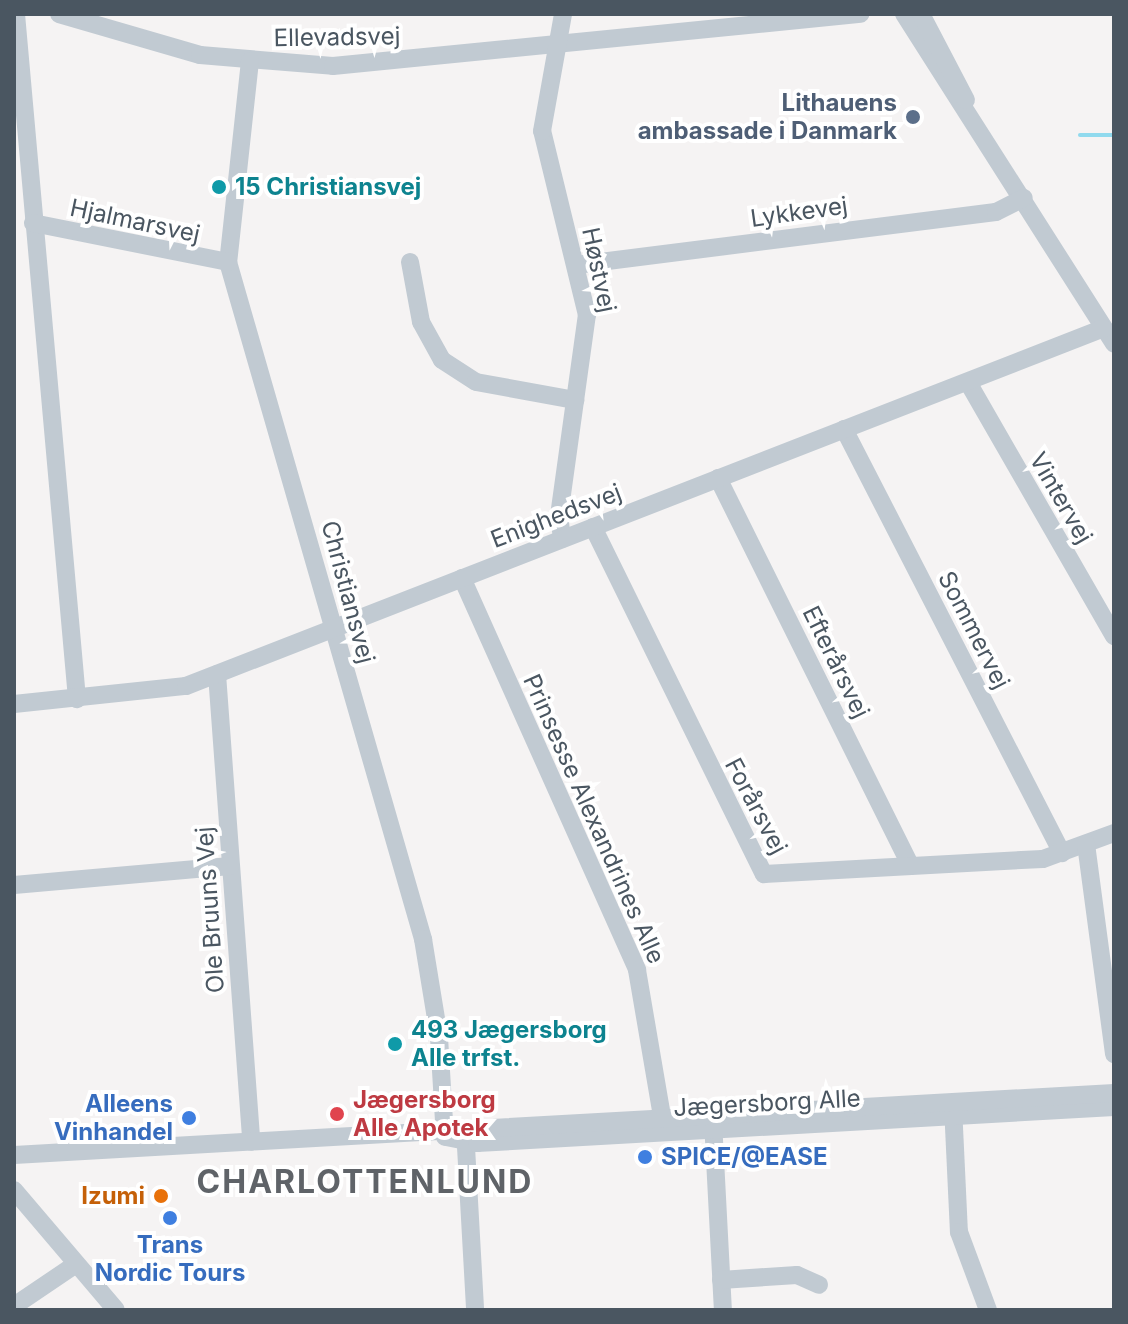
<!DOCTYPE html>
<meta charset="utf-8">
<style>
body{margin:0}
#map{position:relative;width:1128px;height:1324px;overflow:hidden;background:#f5f3f3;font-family:Inter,sans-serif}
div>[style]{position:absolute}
.stream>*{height:4px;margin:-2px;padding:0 2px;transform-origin:2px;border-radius:2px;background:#90daee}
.minor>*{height:18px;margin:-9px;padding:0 9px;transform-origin:9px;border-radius:9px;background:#c1cad2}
.dots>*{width:22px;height:22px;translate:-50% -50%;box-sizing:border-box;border:4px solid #fff;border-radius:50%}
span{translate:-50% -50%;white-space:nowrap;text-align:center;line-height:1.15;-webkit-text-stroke:8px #fff;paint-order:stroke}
.street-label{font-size:24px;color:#4a5661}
.service-label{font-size:24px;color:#4e5e75;font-weight:700}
.right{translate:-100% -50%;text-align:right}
.culture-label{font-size:24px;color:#0d838f;font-weight:700}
.left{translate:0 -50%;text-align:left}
.health-label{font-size:24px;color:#be3a42;font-weight:700}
.shop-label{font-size:24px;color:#366cbe;font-weight:700}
.food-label{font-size:24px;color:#c56008;font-weight:700}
.district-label{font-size:32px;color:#5f6368;font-weight:700;letter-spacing:2px}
.frame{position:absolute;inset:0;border:16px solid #4a5661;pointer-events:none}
</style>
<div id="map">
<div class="stream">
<i style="left:1080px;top:135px;width:34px"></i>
</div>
<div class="minor">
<i style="left:16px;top:14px;width:688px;rotate:84.91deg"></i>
<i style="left:59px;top:14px;width:147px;rotate:16.2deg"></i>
<i style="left:200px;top:55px;width:133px;rotate:4.7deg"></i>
<i style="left:333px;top:66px;width:530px;rotate:-5.64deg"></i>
<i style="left:904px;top:14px;width:391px;rotate:57.5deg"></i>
<i style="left:921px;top:14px;width:97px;rotate:62.4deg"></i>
<i style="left:250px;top:61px;width:202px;rotate:96.2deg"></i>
<i style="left:228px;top:262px;width:705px;rotate:73.93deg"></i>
<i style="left:423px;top:939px;width:99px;rotate:80.7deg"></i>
<i style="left:439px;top:1037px;width:100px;rotate:86.6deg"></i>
<i style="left:33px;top:223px;width:199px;rotate:11.3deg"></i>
<i style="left:410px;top:262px;width:61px;rotate:79.6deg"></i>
<i style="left:421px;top:322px;width:43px;rotate:61.1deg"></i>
<i style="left:442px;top:360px;width:40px;rotate:32.9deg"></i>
<i style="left:476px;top:382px;width:101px;rotate:10.3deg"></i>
<i style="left:576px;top:265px;width:423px;rotate:-7.2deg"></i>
<i style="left:996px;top:212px;width:31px;rotate:-27deg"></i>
<i style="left:969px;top:384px;width:291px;rotate:60.1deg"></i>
<i style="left:844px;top:429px;width:477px;rotate:62.8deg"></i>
<i style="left:718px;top:478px;width:433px;rotate:63.6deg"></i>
<i style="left:593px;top:527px;width:387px;rotate:63.8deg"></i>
<i style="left:764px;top:874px;width:279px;rotate:-3.1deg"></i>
<i style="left:1043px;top:859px;width:76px;rotate:-20.1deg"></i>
<i style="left:562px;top:539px;width:23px;rotate:-97deg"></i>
<i style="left:559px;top:516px;width:203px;rotate:-82.1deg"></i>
<i style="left:587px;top:315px;width:189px;rotate:-103.7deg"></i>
<i style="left:542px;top:131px;width:119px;rotate:-79.8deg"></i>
<i style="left:462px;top:578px;width:429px;rotate:65.9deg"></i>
<i style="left:637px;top:970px;width:160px;rotate:80.3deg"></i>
<i style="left:217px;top:674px;width:469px;rotate:85.8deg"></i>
<i style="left:14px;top:704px;width:173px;rotate:-6deg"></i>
<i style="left:186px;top:686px;width:985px;rotate:-21.3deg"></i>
<i style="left:1086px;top:844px;width:212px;rotate:82.4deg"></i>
<i style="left:14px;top:885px;width:217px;rotate:-5deg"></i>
<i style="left:953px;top:1106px;width:126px;rotate:87.3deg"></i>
<i style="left:959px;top:1232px;width:83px;rotate:69.6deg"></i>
<i style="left:713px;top:1121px;width:189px;rotate:87deg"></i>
<i style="left:465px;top:1129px;width:181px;rotate:86.8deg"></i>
<i style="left:446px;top:1137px;width:32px;rotate:11deg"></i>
<i style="left:477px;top:1143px;width:638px;rotate:-3.23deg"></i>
<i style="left:14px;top:1155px;width:1102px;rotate:-3.23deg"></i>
<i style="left:14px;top:1190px;width:157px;rotate:49.6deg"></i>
<i style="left:721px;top:1280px;width:76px;rotate:-3.8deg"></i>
<i style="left:797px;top:1275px;width:24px;rotate:24deg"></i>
<i style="left:14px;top:1306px;width:75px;rotate:-34.1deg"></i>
</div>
<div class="dots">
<i style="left:913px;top:117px;background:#5c6f8a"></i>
<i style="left:219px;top:187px;background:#0f9aa8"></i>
<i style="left:395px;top:1044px;background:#0f9aa8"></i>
<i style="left:337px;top:1114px;background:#e0444e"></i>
<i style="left:189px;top:1118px;background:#3f7fe0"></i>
<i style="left:645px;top:1157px;background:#3f7fe0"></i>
<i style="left:161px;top:1196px;background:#e8710a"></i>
<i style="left:170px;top:1218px;background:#3f7fe0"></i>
</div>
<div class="street-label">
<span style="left:337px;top:37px;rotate:-1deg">Ellevadsvej</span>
<span style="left:799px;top:212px;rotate:-8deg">Lykkevej</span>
<span style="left:135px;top:221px;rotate:12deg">Hjalmarsvej</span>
<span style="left:599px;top:270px;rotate:78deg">Høstvej</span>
<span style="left:1061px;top:498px;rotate:60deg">Vintervej</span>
<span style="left:556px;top:516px;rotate:-21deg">Enighedsvej</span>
<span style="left:348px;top:592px;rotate:75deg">Christiansvej</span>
<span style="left:974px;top:630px;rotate:63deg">Sommervej</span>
<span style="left:836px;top:662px;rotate:64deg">Efterårsvej</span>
<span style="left:756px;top:806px;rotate:62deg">Forårsvej</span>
<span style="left:594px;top:819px;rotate:66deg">Prinsesse Alexandrines Alle</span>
<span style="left:210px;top:910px;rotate:-94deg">Ole Bruuns Vej</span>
<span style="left:767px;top:1103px;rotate:-3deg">Jægersborg Alle</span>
</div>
<div class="service-label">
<span class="right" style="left:897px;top:117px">Lithauens<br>ambassade i Danmark</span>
</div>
<div class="culture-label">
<span class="left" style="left:235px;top:187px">15 Christiansvej</span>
<span class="left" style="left:411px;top:1044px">493 Jægersborg<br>Alle trfst.</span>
</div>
<div class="health-label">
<span class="left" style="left:353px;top:1114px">Jægersborg<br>Alle Apotek</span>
</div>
<div class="shop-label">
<span class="right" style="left:173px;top:1118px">Alleens<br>Vinhandel</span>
<span class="left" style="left:661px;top:1157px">SPICE/@EASE</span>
<span style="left:170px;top:1259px">Trans<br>Nordic Tours</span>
</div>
<div class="food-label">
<span class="right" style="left:145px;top:1196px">Izumi</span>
</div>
<div class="district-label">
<span style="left:365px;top:1182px">CHARLOTTENLUND</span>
</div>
<div class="frame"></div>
</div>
